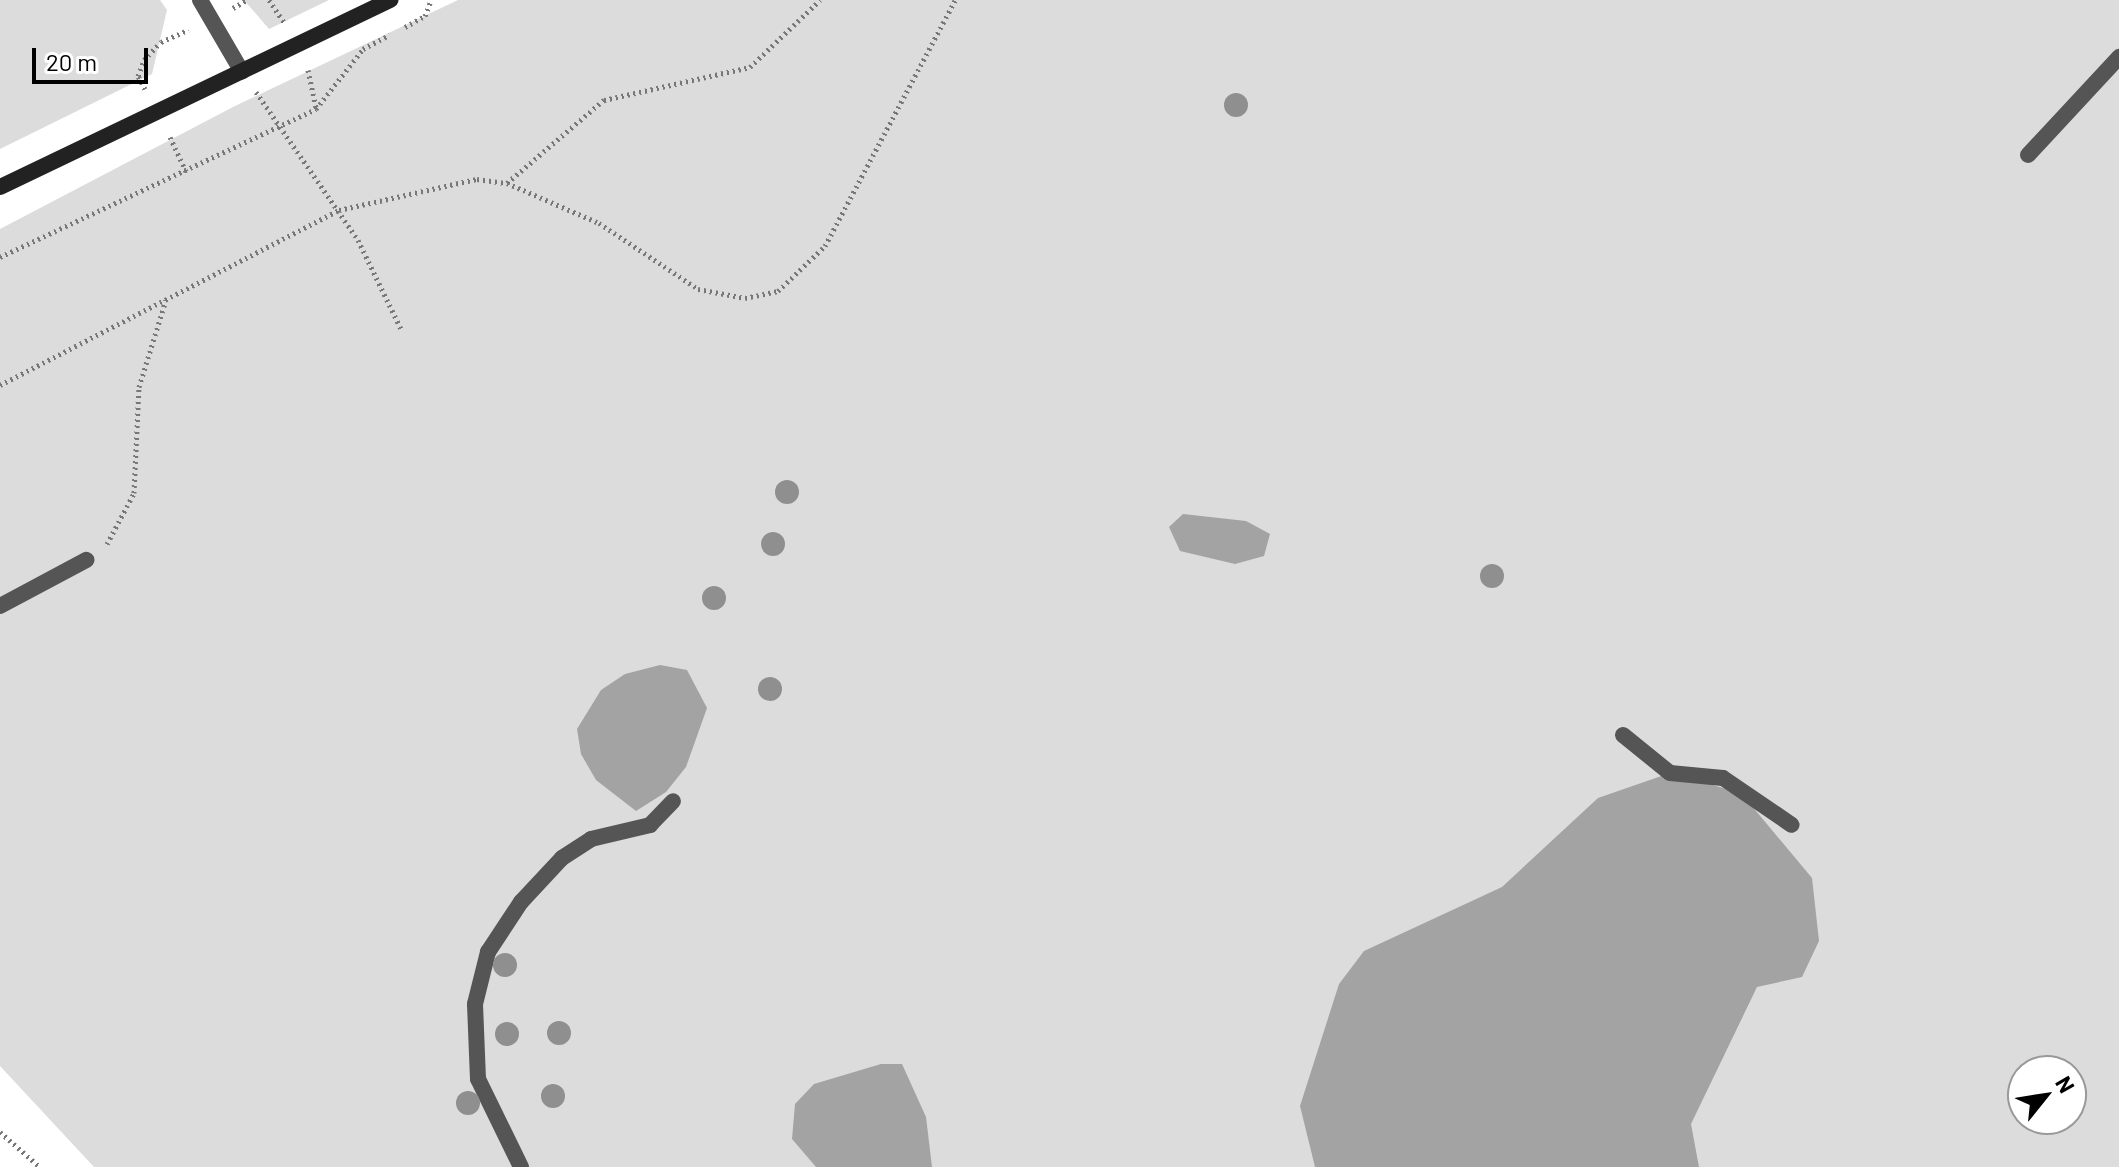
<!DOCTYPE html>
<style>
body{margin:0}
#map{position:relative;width:2119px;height:1167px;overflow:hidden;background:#fff;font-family:Barlow,sans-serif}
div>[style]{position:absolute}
.green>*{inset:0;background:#dcdcdc}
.water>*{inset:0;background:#a3a3a3}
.path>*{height:5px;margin-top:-2.5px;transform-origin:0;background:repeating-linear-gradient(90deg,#777 0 2px,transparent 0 6px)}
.service>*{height:16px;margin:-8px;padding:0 8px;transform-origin:8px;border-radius:8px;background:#555}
.minor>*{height:16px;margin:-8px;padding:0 8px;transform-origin:8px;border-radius:8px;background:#555}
.secondary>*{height:16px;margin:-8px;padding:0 8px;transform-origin:8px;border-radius:8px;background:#222}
.trees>*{width:24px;height:24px;margin:-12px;border-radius:50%;background:#8f8f8f}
span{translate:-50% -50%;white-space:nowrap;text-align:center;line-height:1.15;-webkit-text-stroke:6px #fff;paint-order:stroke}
.north{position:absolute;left:2007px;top:1055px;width:80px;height:80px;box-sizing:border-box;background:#fff;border:2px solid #999;border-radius:50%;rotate:60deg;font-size:22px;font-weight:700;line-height:32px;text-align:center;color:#000}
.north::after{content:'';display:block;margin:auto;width:28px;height:36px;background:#000;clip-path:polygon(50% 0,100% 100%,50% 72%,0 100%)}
.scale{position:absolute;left:32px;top:48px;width:116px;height:36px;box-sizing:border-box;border:4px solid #000;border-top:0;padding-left:10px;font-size:24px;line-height:28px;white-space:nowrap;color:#000;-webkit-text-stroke:6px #fff;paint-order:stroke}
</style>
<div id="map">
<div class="green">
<i style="clip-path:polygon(0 0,160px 0,167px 10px,152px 74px,0 149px)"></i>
<i style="clip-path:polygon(244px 0,329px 0,269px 29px)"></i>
<i style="clip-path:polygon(evenodd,458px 0,2119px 0,2119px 1167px,94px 1167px,0 1066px,0 229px,233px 107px,458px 0,2023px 1071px,2071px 1071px,2071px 1119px,2023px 1119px,2023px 1071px)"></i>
</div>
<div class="water">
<i style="clip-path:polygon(1183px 514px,1246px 521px,1270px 534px,1264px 556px,1235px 564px,1180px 551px,1169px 527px)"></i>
<i style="clip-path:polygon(660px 665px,687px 670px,707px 708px,686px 767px,666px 792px,636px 811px,596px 780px,581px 754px,577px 729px,601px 690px,625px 674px)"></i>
<i style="clip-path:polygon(1670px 773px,1741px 793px,1812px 878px,1819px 941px,1802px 977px,1757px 987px,1691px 1124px,1699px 1167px,1315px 1167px,1300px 1106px,1339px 984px,1364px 951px,1502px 887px,1598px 798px)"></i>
<i style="clip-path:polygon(881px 1064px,902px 1064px,926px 1117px,932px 1167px,816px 1167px,792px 1139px,795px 1104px,814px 1084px)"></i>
</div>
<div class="path">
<i style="left:269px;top:0;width:27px;rotate:56deg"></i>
<i style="left:233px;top:8px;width:16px;rotate:-30deg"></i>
<i style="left:405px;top:27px;width:23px;rotate:-29deg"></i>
<i style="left:425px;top:16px;width:17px;rotate:-69deg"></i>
<i style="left:308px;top:70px;width:38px;rotate:78deg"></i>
<i style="left:145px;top:89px;width:15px;rotate:-118deg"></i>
<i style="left:138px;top:76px;width:17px;rotate:-69deg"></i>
<i style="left:144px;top:60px;width:25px;rotate:-47deg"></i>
<i style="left:161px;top:42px;width:30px;rotate:-24deg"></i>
<i style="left:256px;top:92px;width:180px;rotate:55.4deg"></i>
<i style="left:358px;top:240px;width:99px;rotate:64.2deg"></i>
<i style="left:170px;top:137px;width:38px;rotate:65deg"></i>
<i style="left:507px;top:183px;width:128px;rotate:-40.6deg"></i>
<i style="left:604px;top:100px;width:150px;rotate:-12.7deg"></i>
<i style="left:750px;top:67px;width:97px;rotate:-43.7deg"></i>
<i style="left:0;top:257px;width:349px;rotate:-25.1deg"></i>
<i style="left:316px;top:109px;width:76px;rotate:-51.9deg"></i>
<i style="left:363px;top:49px;width:30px;rotate:-28deg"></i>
<i style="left:0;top:385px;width:382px;rotate:-27.3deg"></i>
<i style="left:339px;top:210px;width:141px;rotate:-12.7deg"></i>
<i style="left:477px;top:179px;width:30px;rotate:8deg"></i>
<i style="left:507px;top:183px;width:100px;rotate:23.5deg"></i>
<i style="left:599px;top:223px;width:119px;rotate:33.7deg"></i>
<i style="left:698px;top:289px;width:48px;rotate:10.8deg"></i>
<i style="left:745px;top:298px;width:34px;rotate:-12deg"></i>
<i style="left:778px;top:291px;width:65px;rotate:-43.8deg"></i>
<i style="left:825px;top:246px;width:278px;rotate:-62.1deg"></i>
<i style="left:107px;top:544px;width:58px;rotate:-62.1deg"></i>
<i style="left:134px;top:493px;width:106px;rotate:-87.3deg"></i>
<i style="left:139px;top:387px;width:91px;rotate:-72.8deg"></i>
<i style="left:0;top:1132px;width:53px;rotate:41.2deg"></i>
</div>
<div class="service">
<i style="left:2028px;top:155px;width:134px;rotate:-47.1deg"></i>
<i style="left:0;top:606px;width:98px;rotate:-28.1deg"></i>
<i style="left:1623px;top:735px;width:60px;rotate:39deg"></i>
<i style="left:1670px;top:773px;width:53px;rotate:5.4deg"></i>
<i style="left:1723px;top:778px;width:83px;rotate:34.3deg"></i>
<i style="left:521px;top:1167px;width:98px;rotate:-116deg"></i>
<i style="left:478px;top:1079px;width:75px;rotate:-92.3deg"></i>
<i style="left:475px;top:1004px;width:54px;rotate:-76deg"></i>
<i style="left:488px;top:952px;width:60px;rotate:-56.6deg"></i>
<i style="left:521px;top:902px;width:60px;rotate:-47deg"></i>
<i style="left:562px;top:858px;width:35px;rotate:-33deg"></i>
<i style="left:591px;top:839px;width:61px;rotate:-13.3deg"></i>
<i style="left:650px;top:825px;width:33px;rotate:-46deg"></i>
</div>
<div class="minor">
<i style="left:200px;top:0;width:83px;rotate:59.7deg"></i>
</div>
<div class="secondary">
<i style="left:0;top:187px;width:433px;rotate:-25.6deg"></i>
</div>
<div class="trees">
<i style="left:1236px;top:105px"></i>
<i style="left:787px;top:492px"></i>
<i style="left:773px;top:544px"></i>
<i style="left:1492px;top:576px"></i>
<i style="left:714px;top:598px"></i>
<i style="left:770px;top:689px"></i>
<i style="left:505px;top:965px"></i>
<i style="left:559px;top:1033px"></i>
<i style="left:507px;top:1034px"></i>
<i style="left:553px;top:1096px"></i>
<i style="left:468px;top:1103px"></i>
</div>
<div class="north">N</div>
<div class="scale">20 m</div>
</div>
